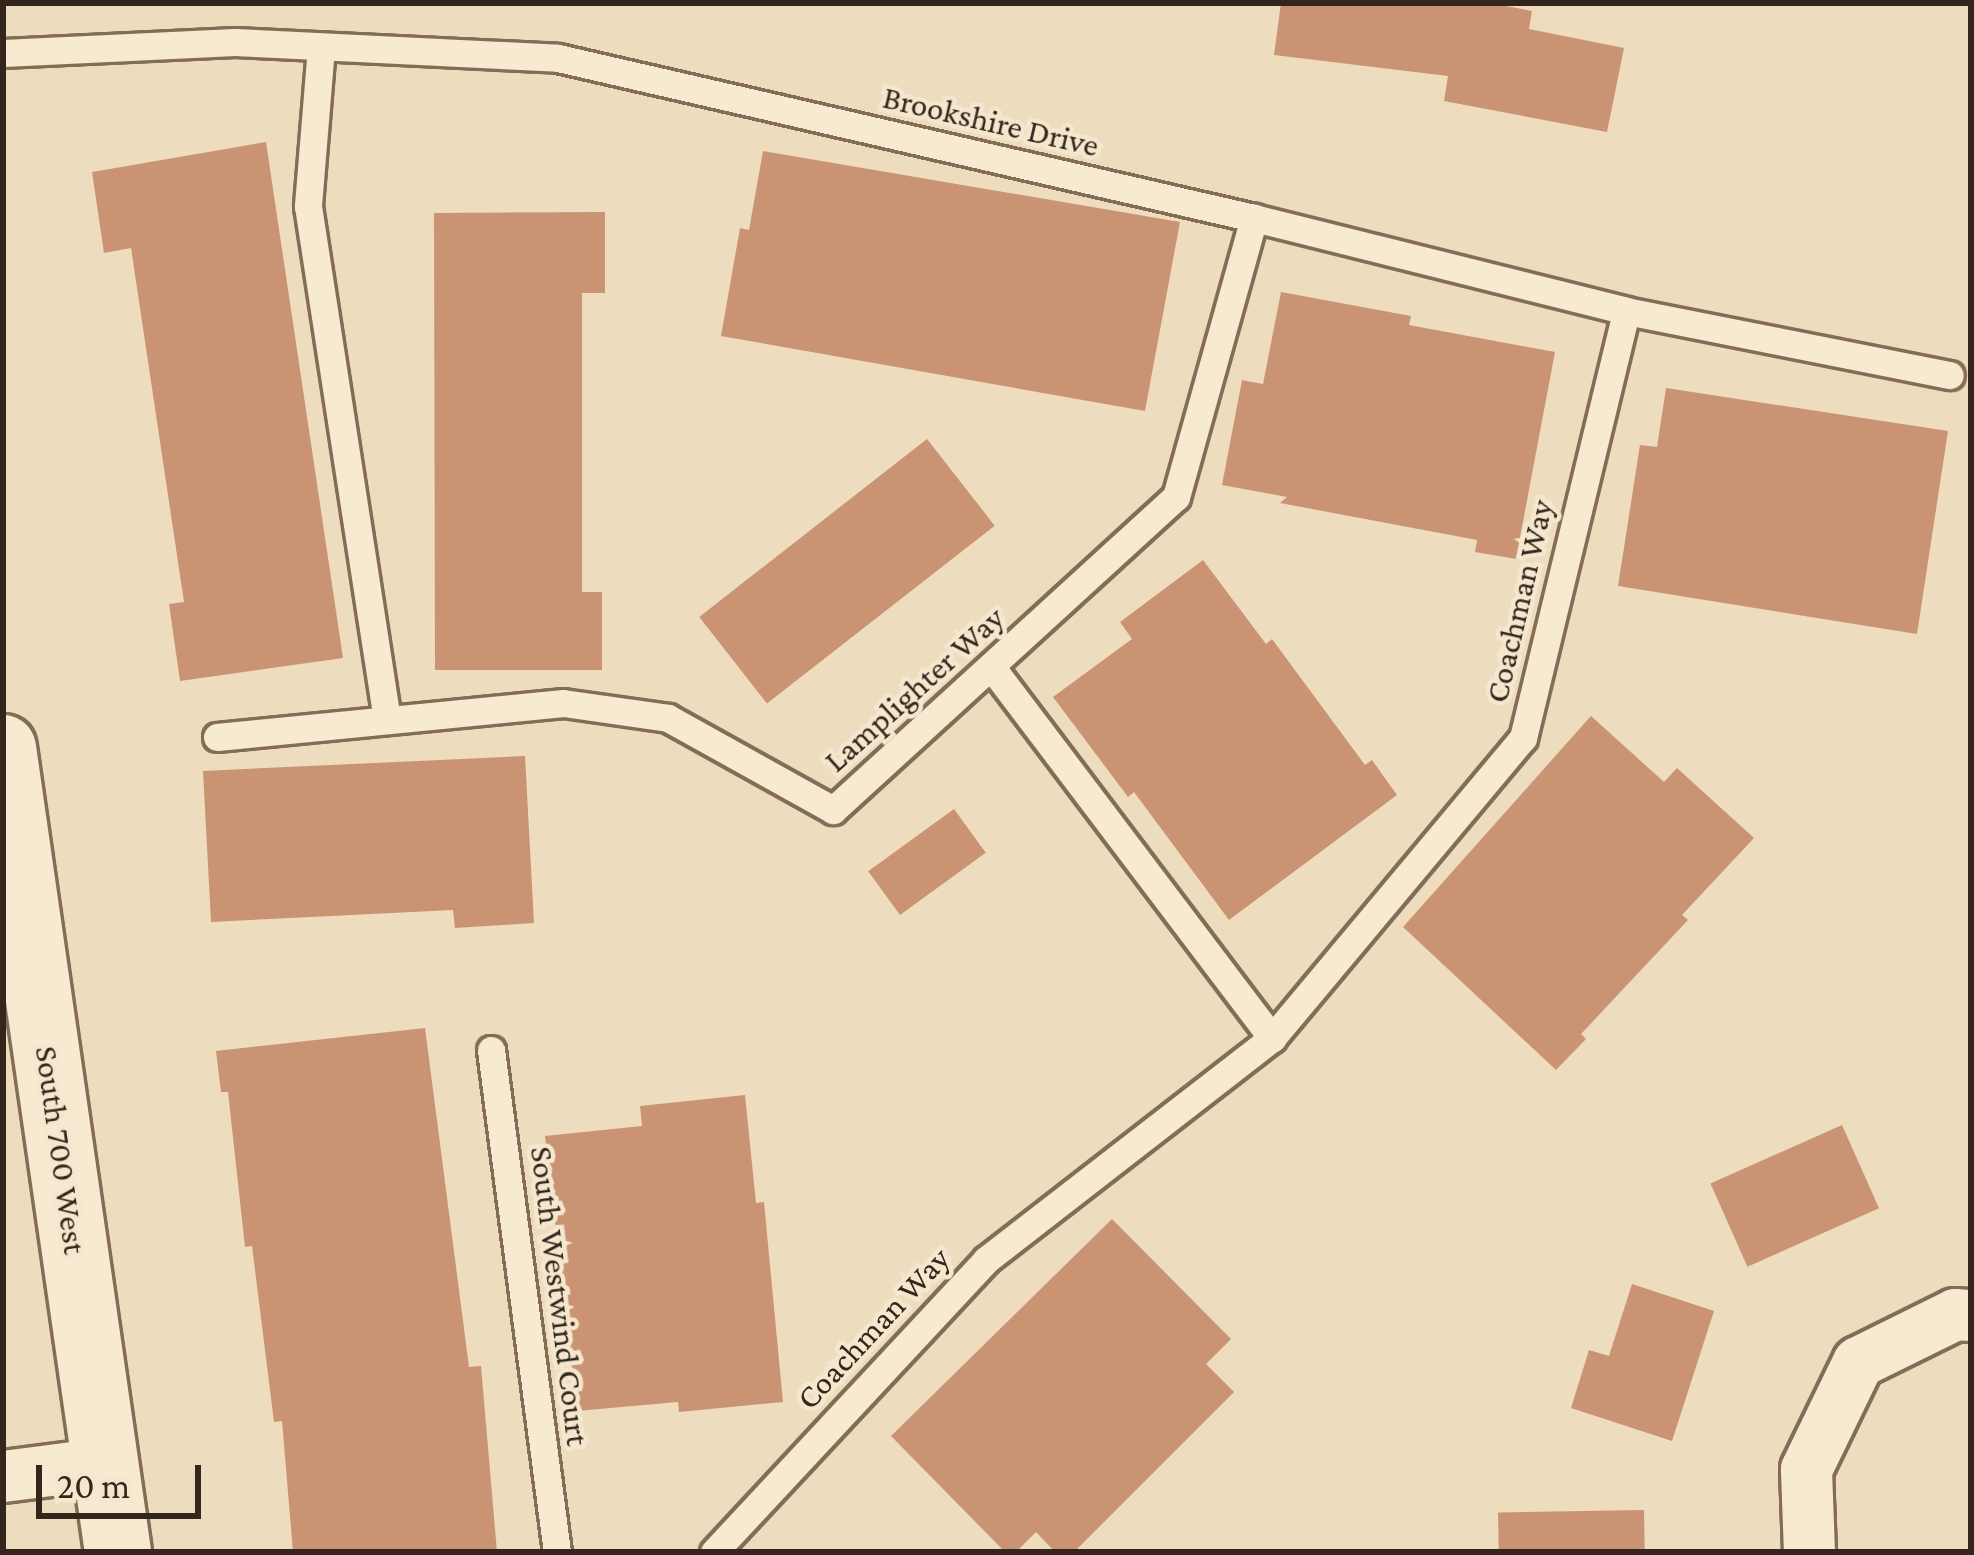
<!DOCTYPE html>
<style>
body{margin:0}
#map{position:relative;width:1974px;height:1555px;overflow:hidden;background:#eddcbe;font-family:"Crimson Pro",serif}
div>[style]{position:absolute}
.building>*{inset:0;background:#ca9474;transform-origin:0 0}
.roads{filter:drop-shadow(3px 0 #846d57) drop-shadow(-3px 0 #846d57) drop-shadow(0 3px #846d57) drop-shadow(0 -3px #846d57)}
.lane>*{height:27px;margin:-13.5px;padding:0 13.5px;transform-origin:13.5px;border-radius:13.5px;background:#f8ead1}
.street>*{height:51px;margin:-25.5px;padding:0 25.5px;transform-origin:25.5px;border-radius:25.5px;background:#f8ead1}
.secondary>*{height:66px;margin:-33px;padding:0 33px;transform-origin:33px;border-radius:33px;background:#f8ead1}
span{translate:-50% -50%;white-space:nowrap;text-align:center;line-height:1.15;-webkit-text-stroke:9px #f4e7cd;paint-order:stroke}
.street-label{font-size:33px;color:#34261c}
.frame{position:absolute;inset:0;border:6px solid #34261c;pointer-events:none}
.scale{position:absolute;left:36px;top:1465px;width:165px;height:54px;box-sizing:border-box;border:6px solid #34261c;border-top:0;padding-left:15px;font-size:36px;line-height:42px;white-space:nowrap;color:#34261c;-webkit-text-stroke:9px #f4e7cd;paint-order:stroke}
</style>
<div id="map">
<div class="building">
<i style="clip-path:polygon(1281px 3px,1490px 3px,1532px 11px,1529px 29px,1624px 48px,1607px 132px,1444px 101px,1448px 76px,1274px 55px)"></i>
<i style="clip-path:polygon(266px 142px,343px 658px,180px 681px,169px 604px,184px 602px,131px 248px,104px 253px,92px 172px)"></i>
<i style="clip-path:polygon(763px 151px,1180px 222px,1145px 411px,721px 336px,740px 228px,749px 230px)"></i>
<i style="clip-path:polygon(605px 212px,605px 293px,582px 293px,582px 592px,602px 592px,602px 670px,435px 670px,434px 213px)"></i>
<i style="clip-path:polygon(1281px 292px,1411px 316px,1409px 325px,1555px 352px,1516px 559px,1475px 552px,1477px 540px,1280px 503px,1287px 497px,1222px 485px,1242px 380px,1263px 384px)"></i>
<i style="clip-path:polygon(1666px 388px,1948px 431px,1917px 634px,1618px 586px,1640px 445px,1657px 447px)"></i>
<i style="left:927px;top:439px;width:110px;height:289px;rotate:52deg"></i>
<i style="clip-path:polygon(1203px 560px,1266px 644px,1272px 639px,1365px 765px,1372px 760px,1397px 795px,1229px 920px,1134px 792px,1128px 797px,1053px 697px,1132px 639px,1120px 622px)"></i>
<i style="clip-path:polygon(1591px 716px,1664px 782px,1677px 768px,1754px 838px,1682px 915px,1688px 920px,1581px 1034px,1586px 1039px,1556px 1070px,1403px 927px)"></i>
<i style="clip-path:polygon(525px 756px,534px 923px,455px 928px,453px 910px,211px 922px,203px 771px)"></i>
<i style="left:954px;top:809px;width:54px;height:106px;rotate:54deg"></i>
<i style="clip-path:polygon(425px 1028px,469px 1367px,481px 1366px,497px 1552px,293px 1552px,282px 1421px,274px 1422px,252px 1246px,245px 1247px,228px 1092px,221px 1092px,216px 1051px)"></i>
<i style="clip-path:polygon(745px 1095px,756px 1203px,764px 1202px,783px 1402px,679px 1412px,678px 1402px,577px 1411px,545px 1136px,642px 1126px,640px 1106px)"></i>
<i style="left:1842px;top:1125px;width:91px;height:144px;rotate:66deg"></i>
<i style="clip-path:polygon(1112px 1219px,1231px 1339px,1206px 1364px,1234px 1392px,1074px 1552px,1055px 1552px,1036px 1532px,1016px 1552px,1005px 1552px,891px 1436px)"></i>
<i style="clip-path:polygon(1632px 1284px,1714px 1311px,1672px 1441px,1571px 1408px,1589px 1350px,1609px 1356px)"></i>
<i style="left:1644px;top:1510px;width:42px;height:146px;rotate:89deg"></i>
</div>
<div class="roads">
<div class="lane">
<i style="left:321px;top:47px;width:160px;rotate:94.7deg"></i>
<i style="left:308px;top:206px;width:520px;rotate:81.26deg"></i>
<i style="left:3px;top:53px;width:232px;rotate:-2.7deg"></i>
<i style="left:235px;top:42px;width:323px;rotate:2.8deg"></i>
<i style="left:558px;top:58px;width:714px;rotate:12.95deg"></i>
<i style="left:1254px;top:218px;width:383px;rotate:14deg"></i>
<i style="left:1626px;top:311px;width:330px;rotate:11.2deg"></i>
<i style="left:993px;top:669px;width:463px;rotate:52.9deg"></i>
<i style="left:217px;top:737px;width:348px;rotate:-5.6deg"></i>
<i style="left:563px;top:703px;width:106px;rotate:8.1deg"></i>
<i style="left:668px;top:718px;width:189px;rotate:29.1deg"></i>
<i style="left:833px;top:810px;width:464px;rotate:-42.4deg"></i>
<i style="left:1176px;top:497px;width:290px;rotate:-74.4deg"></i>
<i style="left:491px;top:1050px;width:506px;rotate:82.51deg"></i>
<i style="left:714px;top:1552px;width:399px;rotate:-47deg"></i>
<i style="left:986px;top:1260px;width:362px;rotate:-37.8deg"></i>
<i style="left:1272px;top:1038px;width:391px;rotate:-50.1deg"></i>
<i style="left:1523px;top:738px;width:439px;rotate:-76.4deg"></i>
</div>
<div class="street">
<i style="left:3px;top:1476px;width:103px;rotate:-7.3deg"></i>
<i style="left:1809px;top:1552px;width:83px;rotate:-92.1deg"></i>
<i style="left:1806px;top:1469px;width:119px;rotate:-64.1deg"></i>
<i style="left:1858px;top:1362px;width:108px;rotate:-26.3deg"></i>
<i style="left:1955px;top:1314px;width:16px;rotate:4deg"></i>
</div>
<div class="secondary">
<i style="left:3px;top:748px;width:812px;rotate:81.86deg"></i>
</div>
</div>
<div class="street-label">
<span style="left:991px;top:121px;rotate:13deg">Brookshire Drive</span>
<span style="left:1519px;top:601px;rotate:-77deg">Coachman Way</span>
<span style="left:914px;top:689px;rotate:-42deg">Lamplighter Way</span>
<span style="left:61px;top:1150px;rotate:82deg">South 700 West</span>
<span style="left:560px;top:1296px;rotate:83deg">South Westwind Court</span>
<span style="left:873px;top:1328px;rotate:-47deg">Coachman Way</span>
</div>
<div class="frame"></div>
<div class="scale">20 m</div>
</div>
